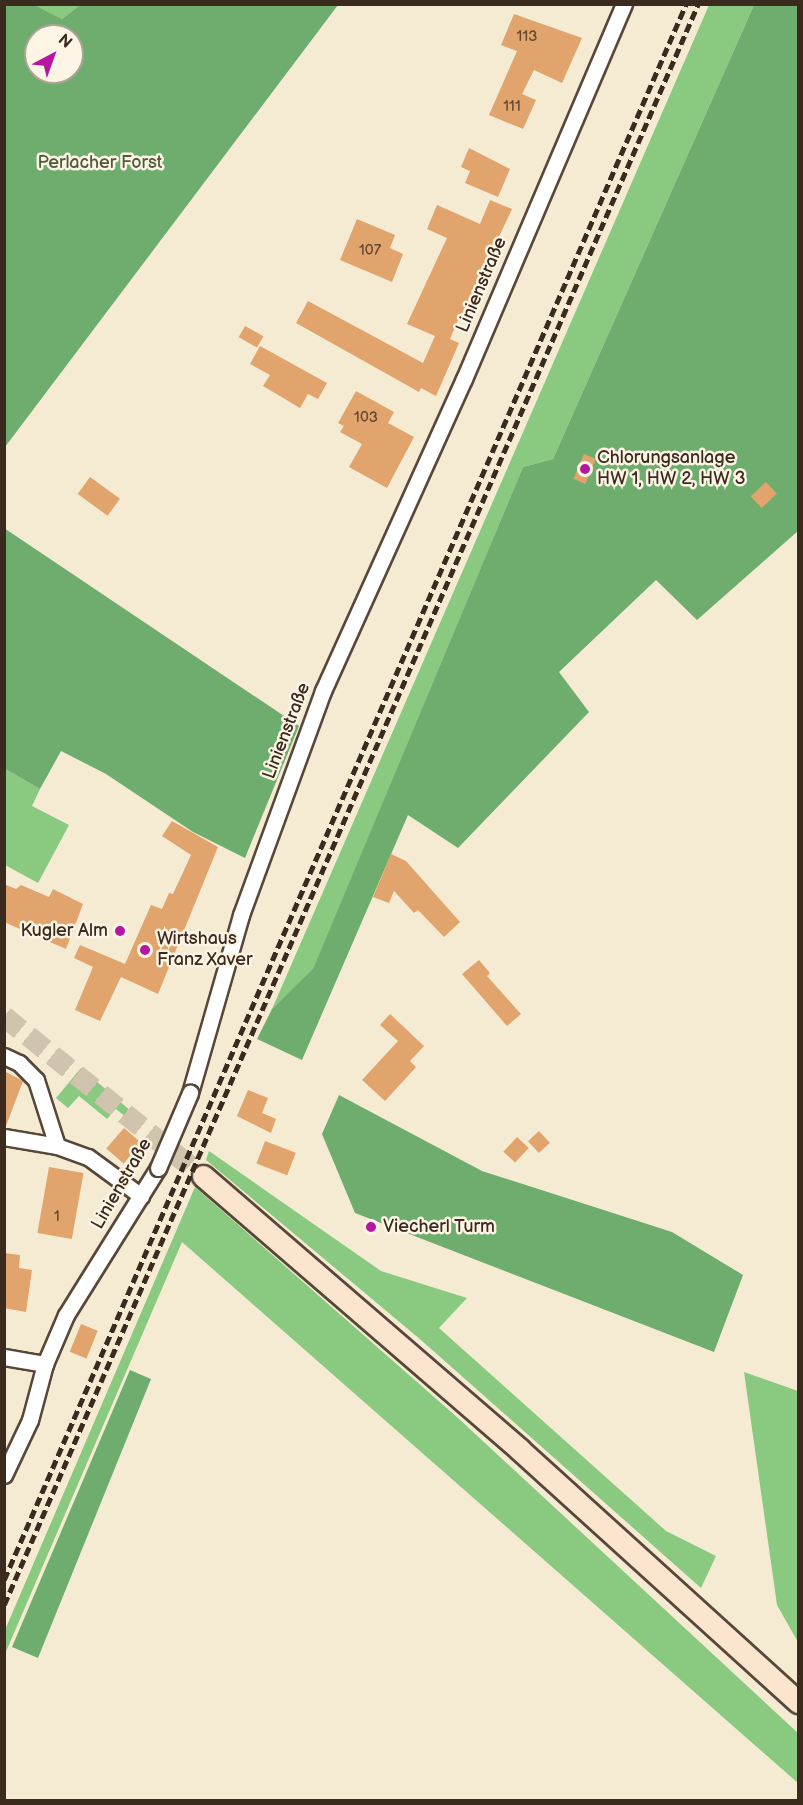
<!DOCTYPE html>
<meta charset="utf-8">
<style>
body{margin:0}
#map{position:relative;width:803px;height:1805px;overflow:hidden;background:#f5ebd3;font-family:"Balsamiq Sans",sans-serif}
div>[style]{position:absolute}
.green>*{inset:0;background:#89c980}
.forest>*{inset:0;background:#6ead6e}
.building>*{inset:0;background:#e0a46c;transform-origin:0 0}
.secondary-tunnel>*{height:21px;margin-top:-10.5px;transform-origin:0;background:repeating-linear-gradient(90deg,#d0c4af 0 21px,transparent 0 31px)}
.roads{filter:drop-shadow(2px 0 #574739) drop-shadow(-2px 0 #574739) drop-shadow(0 2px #574739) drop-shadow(0 -2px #574739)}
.minor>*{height:15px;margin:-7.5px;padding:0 7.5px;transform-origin:7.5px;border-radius:7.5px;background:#fff}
.secondary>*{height:21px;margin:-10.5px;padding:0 10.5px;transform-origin:10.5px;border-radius:10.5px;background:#fce5cf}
.rail>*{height:4.5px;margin-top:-2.25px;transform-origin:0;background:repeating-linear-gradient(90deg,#3b2a1e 0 9px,transparent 0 13.5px)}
.bridges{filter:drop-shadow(2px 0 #574739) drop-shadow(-2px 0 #574739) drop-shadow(0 2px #574739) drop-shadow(0 -2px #574739)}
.minor-bridge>*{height:15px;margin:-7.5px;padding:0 7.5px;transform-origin:7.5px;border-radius:7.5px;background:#fff}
.dots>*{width:16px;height:16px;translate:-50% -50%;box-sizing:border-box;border:3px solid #fcf5e5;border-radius:50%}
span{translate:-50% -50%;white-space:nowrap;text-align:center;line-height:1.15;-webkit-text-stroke:5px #fcf5e5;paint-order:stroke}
.number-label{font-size:15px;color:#644832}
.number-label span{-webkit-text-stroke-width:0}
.park-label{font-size:18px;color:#525a3b}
.street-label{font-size:18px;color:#3b2a1e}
.poi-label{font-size:18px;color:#3b2a1e}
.left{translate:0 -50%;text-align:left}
.right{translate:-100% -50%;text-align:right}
.frame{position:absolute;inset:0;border:6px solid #3b2a1e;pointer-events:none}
.north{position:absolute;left:24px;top:24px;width:60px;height:60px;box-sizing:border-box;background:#fcf5e5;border:2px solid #afa495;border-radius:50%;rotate:41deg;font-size:16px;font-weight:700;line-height:24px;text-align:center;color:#3b2a1e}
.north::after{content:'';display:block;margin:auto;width:21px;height:27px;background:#b5179e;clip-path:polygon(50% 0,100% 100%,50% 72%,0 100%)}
</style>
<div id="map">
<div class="green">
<i style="clip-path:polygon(35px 5px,80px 5px,62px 19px)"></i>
<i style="clip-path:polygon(709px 5px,754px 5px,553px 459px,523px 467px,313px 970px,272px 1009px)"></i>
<i style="clip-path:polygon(5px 769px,40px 789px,32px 806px,69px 825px,38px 883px,5px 865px)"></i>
<i style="clip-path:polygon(81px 1068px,132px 1112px,127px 1118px,116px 1109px,107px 1119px,79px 1096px,68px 1108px,56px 1098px)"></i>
<i style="clip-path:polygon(209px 1151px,381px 1271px,467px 1298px,439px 1328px,666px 1531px,716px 1556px,701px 1588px,421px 1340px,206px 1160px)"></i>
<i style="clip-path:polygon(195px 1187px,458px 1418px,798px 1733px,798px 1783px,182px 1242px,5px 1654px,5px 1630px)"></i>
<i style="clip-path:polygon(744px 1372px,798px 1391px,798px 1642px,777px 1605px)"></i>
</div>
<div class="forest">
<i style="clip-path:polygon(evenodd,5px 4px,35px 5px,62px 19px,80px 5px,338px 5px,5px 447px,5px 4px,36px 36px,72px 36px,72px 72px,36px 72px,36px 36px)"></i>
<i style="clip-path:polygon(754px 5px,798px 5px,798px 531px,697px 620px,656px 580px,559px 672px,589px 712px,458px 848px,408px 815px,302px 1060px,257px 1039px,272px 1009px,313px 969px,523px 467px,553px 459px)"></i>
<i style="clip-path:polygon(4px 528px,299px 726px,245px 858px,193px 832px,106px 774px,61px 751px,40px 789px,5px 769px)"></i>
<i style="clip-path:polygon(339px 1095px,482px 1171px,672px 1232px,743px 1275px,714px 1352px,355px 1213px,322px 1134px)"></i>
<i style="clip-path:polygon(130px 1370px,151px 1379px,38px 1658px,12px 1647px)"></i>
</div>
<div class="building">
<i style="clip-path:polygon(514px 14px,582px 38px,562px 83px,534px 70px,522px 94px,536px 100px,523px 129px,489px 115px,517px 51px,501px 45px)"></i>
<i style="clip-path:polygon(469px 148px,510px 169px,498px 197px,465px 183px,470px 171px,461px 167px)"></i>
<i style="clip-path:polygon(490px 200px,512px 209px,481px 275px,489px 278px,474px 318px,461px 313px,450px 339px,459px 343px,436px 396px,421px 388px,419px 392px,296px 323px,308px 301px,423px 363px,435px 336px,407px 324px,447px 238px,427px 229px,437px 205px,480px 224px)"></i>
<i style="clip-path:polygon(357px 219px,395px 235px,390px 248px,403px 254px,392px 282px,340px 260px)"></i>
<i style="left:245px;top:326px;width:21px;height:13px;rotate:29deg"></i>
<i style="clip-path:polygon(260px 346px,327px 383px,318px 399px,308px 394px,300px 408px,263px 386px,270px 375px,250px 364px)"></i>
<i style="clip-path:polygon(356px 391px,394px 412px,388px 423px,414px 437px,387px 488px,349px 467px,362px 444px,340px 432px,344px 426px,338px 423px)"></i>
<i style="left:584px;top:454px;width:13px;height:27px;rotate:23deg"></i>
<i style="left:90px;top:477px;width:37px;height:21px;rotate:36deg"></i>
<i style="left:766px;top:482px;width:16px;height:21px;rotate:47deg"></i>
<i style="clip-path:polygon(172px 821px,218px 847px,158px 994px,121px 977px,100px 1021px,75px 1010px,93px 967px,74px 958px,80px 945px,125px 964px,151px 905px,162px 909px,169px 893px,173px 894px,191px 855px,162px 836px)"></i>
<i style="clip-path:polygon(391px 854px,406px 861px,460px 922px,444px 937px,418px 910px,414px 913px,394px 891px,389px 903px,373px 897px)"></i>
<i style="clip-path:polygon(4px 884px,16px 889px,21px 885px,49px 897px,53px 889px,83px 904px,66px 949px,4px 922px)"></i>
<i style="clip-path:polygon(479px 960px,490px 973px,487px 976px,521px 1014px,507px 1026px,462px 974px)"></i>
<i style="clip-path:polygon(390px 1014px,424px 1046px,410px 1061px,416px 1067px,385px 1101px,362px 1080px,398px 1041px,380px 1025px)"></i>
<i style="clip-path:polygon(4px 1071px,23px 1081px,6px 1126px,4px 1126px)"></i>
<i style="clip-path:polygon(248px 1090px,268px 1098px,262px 1113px,276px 1119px,271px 1133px,237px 1116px)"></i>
<i style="left:124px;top:1128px;width:23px;height:27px;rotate:41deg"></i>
<i style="left:539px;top:1131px;width:16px;height:15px;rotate:47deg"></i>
<i style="left:517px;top:1137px;width:16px;height:20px;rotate:43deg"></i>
<i style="left:265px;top:1141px;width:33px;height:24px;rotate:21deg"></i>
<i style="left:49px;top:1167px;width:35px;height:67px;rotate:10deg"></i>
<i style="clip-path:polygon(4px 1253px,20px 1255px,19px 1268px,32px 1270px,26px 1312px,4px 1308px)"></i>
<i style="left:81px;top:1324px;width:18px;height:30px;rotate:22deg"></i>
</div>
<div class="secondary-tunnel">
<i style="left:4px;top:1016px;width:255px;rotate:38.8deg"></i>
</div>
<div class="roads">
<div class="minor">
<i style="left:4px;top:1056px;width:17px;rotate:25deg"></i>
<i style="left:19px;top:1063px;width:24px;rotate:45deg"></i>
<i style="left:36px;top:1080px;width:69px;rotate:72.3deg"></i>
<i style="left:190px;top:1093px;width:185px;rotate:-74deg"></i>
<i style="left:241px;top:915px;width:239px;rotate:-69.9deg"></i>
<i style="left:323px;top:691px;width:342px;rotate:-65.7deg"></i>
<i style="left:464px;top:379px;width:408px;rotate:-66.9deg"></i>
<i style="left:4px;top:1137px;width:54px;rotate:9.6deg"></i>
<i style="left:57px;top:1146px;width:33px;rotate:20deg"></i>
<i style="left:88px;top:1157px;width:66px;rotate:36.3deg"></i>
<i style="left:4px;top:1357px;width:42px;rotate:9.7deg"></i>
<i style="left:4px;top:1475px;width:61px;rotate:-64.7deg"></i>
<i style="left:30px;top:1420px;width:58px;rotate:-75deg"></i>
<i style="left:45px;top:1364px;width:53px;rotate:-66.8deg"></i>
<i style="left:66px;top:1315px;width:173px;rotate:-58deg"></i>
</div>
<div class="secondary">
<i style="left:203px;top:1176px;width:418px;rotate:40.8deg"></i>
<i style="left:519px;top:1449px;width:377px;rotate:42.2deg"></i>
</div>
</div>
<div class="rail">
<i style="left:4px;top:1580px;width:1717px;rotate:-66.6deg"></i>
<i style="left:4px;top:1605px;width:1745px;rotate:-66.56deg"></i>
</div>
<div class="bridges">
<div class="minor-bridge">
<i style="left:158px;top:1168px;width:82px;rotate:-66.9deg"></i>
</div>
</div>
<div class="dots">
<i style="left:585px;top:469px;background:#b5179e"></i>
<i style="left:120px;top:931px;background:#b5179e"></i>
<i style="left:145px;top:950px;background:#b5179e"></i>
<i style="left:371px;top:1227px;background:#b5179e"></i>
</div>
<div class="number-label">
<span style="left:527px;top:37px">113</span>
<span style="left:512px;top:107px">111</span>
<span style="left:370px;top:251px">107</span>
<span style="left:366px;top:418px">103</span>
<span style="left:57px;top:1217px">1</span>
</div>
<div class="park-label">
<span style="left:100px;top:163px">Perlacher Forst</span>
</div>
<div class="street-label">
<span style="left:482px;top:285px;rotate:-67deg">Linienstraße</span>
<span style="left:287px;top:731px;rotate:-69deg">Linienstraße</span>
<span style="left:122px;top:1184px;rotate:-60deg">Linienstraße</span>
</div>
<div class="poi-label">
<span class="left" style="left:597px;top:469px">Chlorungsanlage<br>HW 1, HW 2, HW 3</span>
<span class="right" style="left:108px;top:931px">Kugler Alm</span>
<span class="left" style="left:157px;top:950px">Wirtshaus<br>Franz Xaver</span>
<span class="left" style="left:383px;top:1227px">Viecherl Turm</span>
</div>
<div class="frame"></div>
<div class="north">N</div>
</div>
